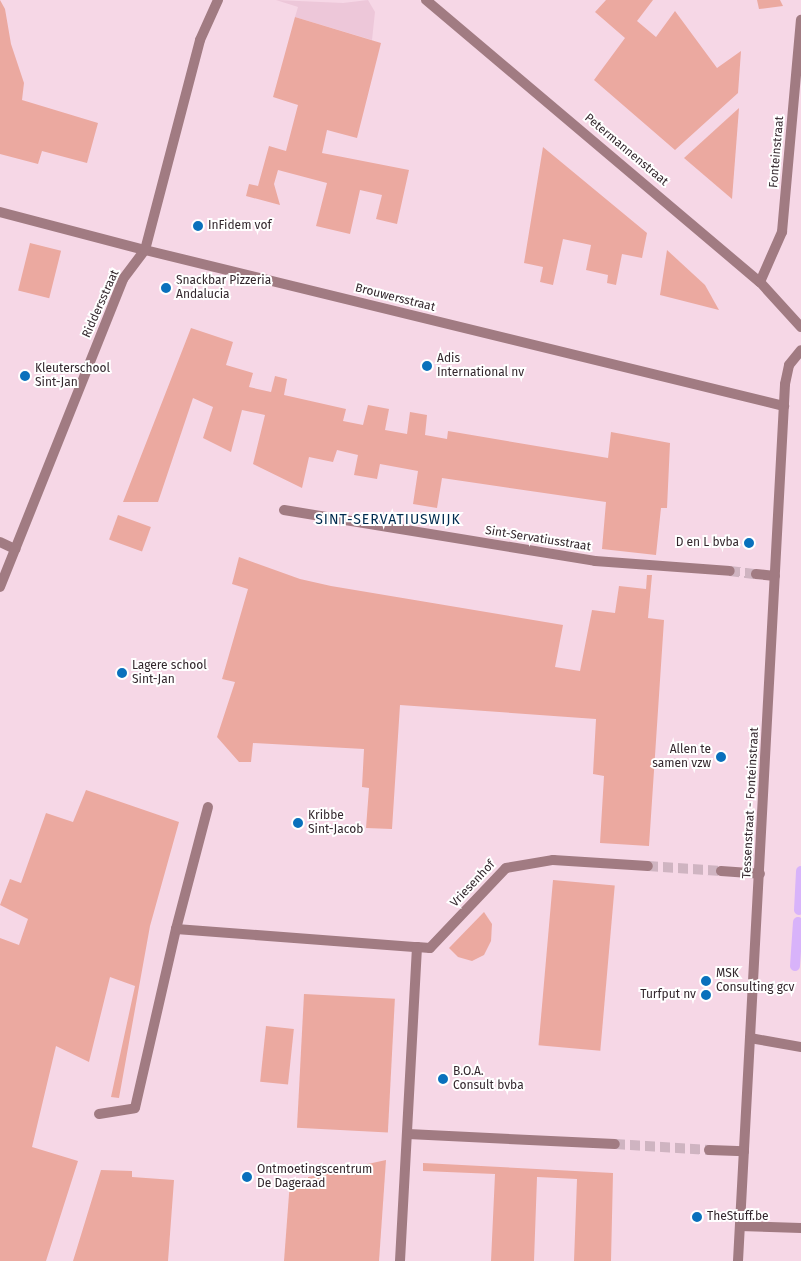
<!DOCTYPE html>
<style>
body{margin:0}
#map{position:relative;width:801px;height:1261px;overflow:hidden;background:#f6d7e6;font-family:"Fira Sans",sans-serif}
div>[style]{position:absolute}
.built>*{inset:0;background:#edc7d9}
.green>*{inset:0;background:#eba9a0;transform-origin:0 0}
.stream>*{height:10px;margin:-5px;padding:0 5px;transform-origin:5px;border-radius:5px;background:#d8b3fa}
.minor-tunnel>*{height:10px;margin-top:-5px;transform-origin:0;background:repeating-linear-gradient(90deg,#cfb4c1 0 10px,transparent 0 15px)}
.minor>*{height:10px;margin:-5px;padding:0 5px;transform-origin:5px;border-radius:5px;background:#a17b82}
.tertiary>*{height:10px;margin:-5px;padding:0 5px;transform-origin:5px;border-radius:5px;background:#a17b82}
.dots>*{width:14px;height:14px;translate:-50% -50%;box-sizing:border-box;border:2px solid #fff;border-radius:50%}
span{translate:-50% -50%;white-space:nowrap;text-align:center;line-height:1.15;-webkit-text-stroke:4px #fff;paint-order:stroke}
.street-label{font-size:12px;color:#33272d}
.poi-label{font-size:12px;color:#33272d}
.left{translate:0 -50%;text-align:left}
.right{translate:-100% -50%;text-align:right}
.neighbourhood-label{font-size:14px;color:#002b4f;letter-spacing:1px}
</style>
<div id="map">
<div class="built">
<i style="clip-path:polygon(276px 0,343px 3px,368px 0,375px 12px,372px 40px,295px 17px,298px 7px)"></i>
</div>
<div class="green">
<i style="clip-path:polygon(0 0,5px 9px,11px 44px,24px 83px,22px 100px,98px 123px,87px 163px,42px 151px,38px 164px,0 154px)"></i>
<i style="clip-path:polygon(606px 0,653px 0,637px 21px,656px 37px,675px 11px,717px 68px,741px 51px,738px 93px,675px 150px,594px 80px,625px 38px,595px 12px)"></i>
<i style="clip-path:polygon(757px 0,780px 0,783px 6px,759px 9px)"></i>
<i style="clip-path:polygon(295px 17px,381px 43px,357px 138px,327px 130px,322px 153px,409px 170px,397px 224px,376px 219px,382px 195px,360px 190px,350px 234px,316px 226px,327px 183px,278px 170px,274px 184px,280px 205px,246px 196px,249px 184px,258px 186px,269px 146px,286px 151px,298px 105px,273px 97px)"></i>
<i style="clip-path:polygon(739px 108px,732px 199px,684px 158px)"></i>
<i style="clip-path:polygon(543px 147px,647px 233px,642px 258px,622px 254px,616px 285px,607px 283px,608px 275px,586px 270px,591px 245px,563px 239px,553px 285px,540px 282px,543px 267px,524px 263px)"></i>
<i style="left:30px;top:243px;width:32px;height:49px;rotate:14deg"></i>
<i style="clip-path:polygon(667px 250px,705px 285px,719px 310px,660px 295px)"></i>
<i style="clip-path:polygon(191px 328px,233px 342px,226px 365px,253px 373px,249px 387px,271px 392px,275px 376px,287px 379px,284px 395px,346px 409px,343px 421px,363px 425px,368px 405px,389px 409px,385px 430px,407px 434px,410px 412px,427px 415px,425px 435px,447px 439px,448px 431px,608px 458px,611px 432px,670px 443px,667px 508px,661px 508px,656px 555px,602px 549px,606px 502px,442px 478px,437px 508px,413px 504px,418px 471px,380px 464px,377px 479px,354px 475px,358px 455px,337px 450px,333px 462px,309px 457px,302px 488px,253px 464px,265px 415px,242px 410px,231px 452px,203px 438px,213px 407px,193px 398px,158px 502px,123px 502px)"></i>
<i style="left:118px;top:515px;width:35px;height:26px;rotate:20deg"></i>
<i style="clip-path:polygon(239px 557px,300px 579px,331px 586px,563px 625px,555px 667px,580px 671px,592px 610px,615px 613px,619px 586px,646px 589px,647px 575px,652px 575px,648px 618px,664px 620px,649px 846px,600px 843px,604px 776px,593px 774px,596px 719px,400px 705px,392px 829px,366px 828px,369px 788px,362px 787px,364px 749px,253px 743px,251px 762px,239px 762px,217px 737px,235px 682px,222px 679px,248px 589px,232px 584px)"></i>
<i style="clip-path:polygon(86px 790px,179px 822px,150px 926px,119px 1098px,111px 1097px,135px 986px,110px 977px,89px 1062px,56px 1046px,32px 1147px,78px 1161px,46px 1261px,0 1261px,0 938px,19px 945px,28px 919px,0 905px,10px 879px,21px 883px,46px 813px,73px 822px)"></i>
<i style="left:553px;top:880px;width:62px;height:166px;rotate:5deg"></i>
<i style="clip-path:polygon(484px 912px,492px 924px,491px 941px,484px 955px,472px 961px,458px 957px,449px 948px)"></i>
<i style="left:304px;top:994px;width:91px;height:134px;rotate:3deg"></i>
<i style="left:266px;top:1026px;width:28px;height:56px;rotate:6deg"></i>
<i style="clip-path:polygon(386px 1160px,379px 1261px,284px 1261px,290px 1181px)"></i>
<i style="clip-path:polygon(423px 1163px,613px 1173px,611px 1261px,574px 1261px,577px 1179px,537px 1177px,534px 1261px,491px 1261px,495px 1174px,423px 1171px)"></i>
<i style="clip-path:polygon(101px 1170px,132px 1171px,132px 1177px,174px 1180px,168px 1261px,73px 1261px)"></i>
</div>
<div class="stream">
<i style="left:799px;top:910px;width:39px;rotate:-87deg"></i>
<i style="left:795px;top:966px;width:44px;rotate:-86.1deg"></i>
</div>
<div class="minor-tunnel">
<i style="left:730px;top:571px;width:26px;rotate:7deg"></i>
<i style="left:648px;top:866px;width:73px;rotate:3.9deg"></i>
<i style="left:615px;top:1144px;width:94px;rotate:3.7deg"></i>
</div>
<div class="minor">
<i style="left:0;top:212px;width:150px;rotate:14.7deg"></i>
<i style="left:145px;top:250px;width:658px;rotate:13.72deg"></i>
<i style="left:760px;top:282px;width:55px;rotate:-66.3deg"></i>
<i style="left:782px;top:232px;width:213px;rotate:-84.9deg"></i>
<i style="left:284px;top:510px;width:315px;rotate:9.3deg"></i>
<i style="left:595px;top:561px;width:135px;rotate:4.2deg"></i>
<i style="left:0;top:542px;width:17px;rotate:25deg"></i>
<i style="left:756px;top:574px;width:19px;rotate:6deg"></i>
<i style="left:0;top:587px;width:332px;rotate:-68.2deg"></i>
<i style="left:123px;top:279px;width:36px;rotate:-53deg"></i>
<i style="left:145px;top:250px;width:217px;rotate:-75.3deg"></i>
<i style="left:200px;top:40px;width:44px;rotate:-65.8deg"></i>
<i style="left:721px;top:871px;width:39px;rotate:4deg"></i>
<i style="left:176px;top:929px;width:126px;rotate:-75.3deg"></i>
<i style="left:417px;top:947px;width:13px;rotate:4deg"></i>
<i style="left:430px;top:948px;width:110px;rotate:-46.5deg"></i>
<i style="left:506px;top:868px;width:48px;rotate:-9.7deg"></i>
<i style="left:553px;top:860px;width:95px;rotate:3.6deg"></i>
<i style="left:750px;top:1038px;width:52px;rotate:10deg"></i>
<i style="left:99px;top:1114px;width:36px;rotate:-9deg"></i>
<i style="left:135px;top:1108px;width:184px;rotate:-77.1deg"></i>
<i style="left:176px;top:929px;width:242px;rotate:4.3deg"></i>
<i style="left:417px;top:947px;width:314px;rotate:93.1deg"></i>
<i style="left:408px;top:1134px;width:207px;rotate:2.8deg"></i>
<i style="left:709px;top:1150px;width:35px;rotate:2deg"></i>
<i style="left:740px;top:1226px;width:61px;rotate:1.9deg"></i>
</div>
<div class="tertiary">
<i style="left:426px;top:0;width:437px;rotate:40.2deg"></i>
<i style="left:760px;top:282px;width:61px;rotate:47.7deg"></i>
<i style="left:738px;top:1261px;width:878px;rotate:-86.93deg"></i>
<i style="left:785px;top:384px;width:19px;rotate:-78deg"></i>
<i style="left:789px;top:365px;width:19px;rotate:-51deg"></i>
</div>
<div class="dots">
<i style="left:198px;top:226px;background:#0970bc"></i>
<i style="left:166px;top:288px;background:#0970bc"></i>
<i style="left:427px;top:366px;background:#0970bc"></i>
<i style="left:25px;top:376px;background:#0970bc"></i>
<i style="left:749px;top:543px;background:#0970bc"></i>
<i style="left:122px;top:673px;background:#0970bc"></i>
<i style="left:721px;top:757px;background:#0970bc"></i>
<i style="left:298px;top:823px;background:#0970bc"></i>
<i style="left:706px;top:981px;background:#0970bc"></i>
<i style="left:706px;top:995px;background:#0970bc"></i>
<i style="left:443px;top:1079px;background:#0970bc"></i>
<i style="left:247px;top:1177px;background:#0970bc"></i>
<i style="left:697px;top:1217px;background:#0970bc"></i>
</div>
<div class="street-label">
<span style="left:626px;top:150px;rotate:40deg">Petermannenstraat</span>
<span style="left:777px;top:152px;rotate:-85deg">Fonteinstraat</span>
<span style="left:395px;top:298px;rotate:14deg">Brouwersstraat</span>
<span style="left:101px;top:304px;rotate:-66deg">Riddersstraat</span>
<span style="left:538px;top:539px;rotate:9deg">Sint-Servatiusstraat</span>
<span style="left:751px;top:803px;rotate:-87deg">Tessenstraat - Fonteinstraat</span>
<span style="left:473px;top:884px;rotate:-47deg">Vriesenhof</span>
</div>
<div class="poi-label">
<span class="left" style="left:208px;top:226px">InFidem vof</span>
<span class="left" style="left:176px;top:288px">Snackbar Pizzeria<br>Andalucia</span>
<span class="left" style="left:437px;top:366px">Adis<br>International nv</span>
<span class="left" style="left:35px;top:376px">Kleuterschool<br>Sint-Jan</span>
<span class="right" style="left:739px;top:543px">D en L bvba</span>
<span class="left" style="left:132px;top:673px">Lagere school<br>Sint-Jan</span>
<span class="right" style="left:711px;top:757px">Allen te<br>samen vzw</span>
<span class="left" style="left:308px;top:823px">Kribbe<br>Sint-Jacob</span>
<span class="left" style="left:716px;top:981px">MSK<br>Consulting gcv</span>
<span class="right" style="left:696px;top:995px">Turfput nv</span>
<span class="left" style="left:453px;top:1079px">B.O.A.<br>Consult bvba</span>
<span class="left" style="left:257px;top:1177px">Ontmoetingscentrum<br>De Dageraad</span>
<span class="left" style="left:707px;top:1217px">TheStuff.be</span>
</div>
<div class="neighbourhood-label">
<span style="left:388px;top:520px">SINT-SERVATIUSWIJK</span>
</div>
</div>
